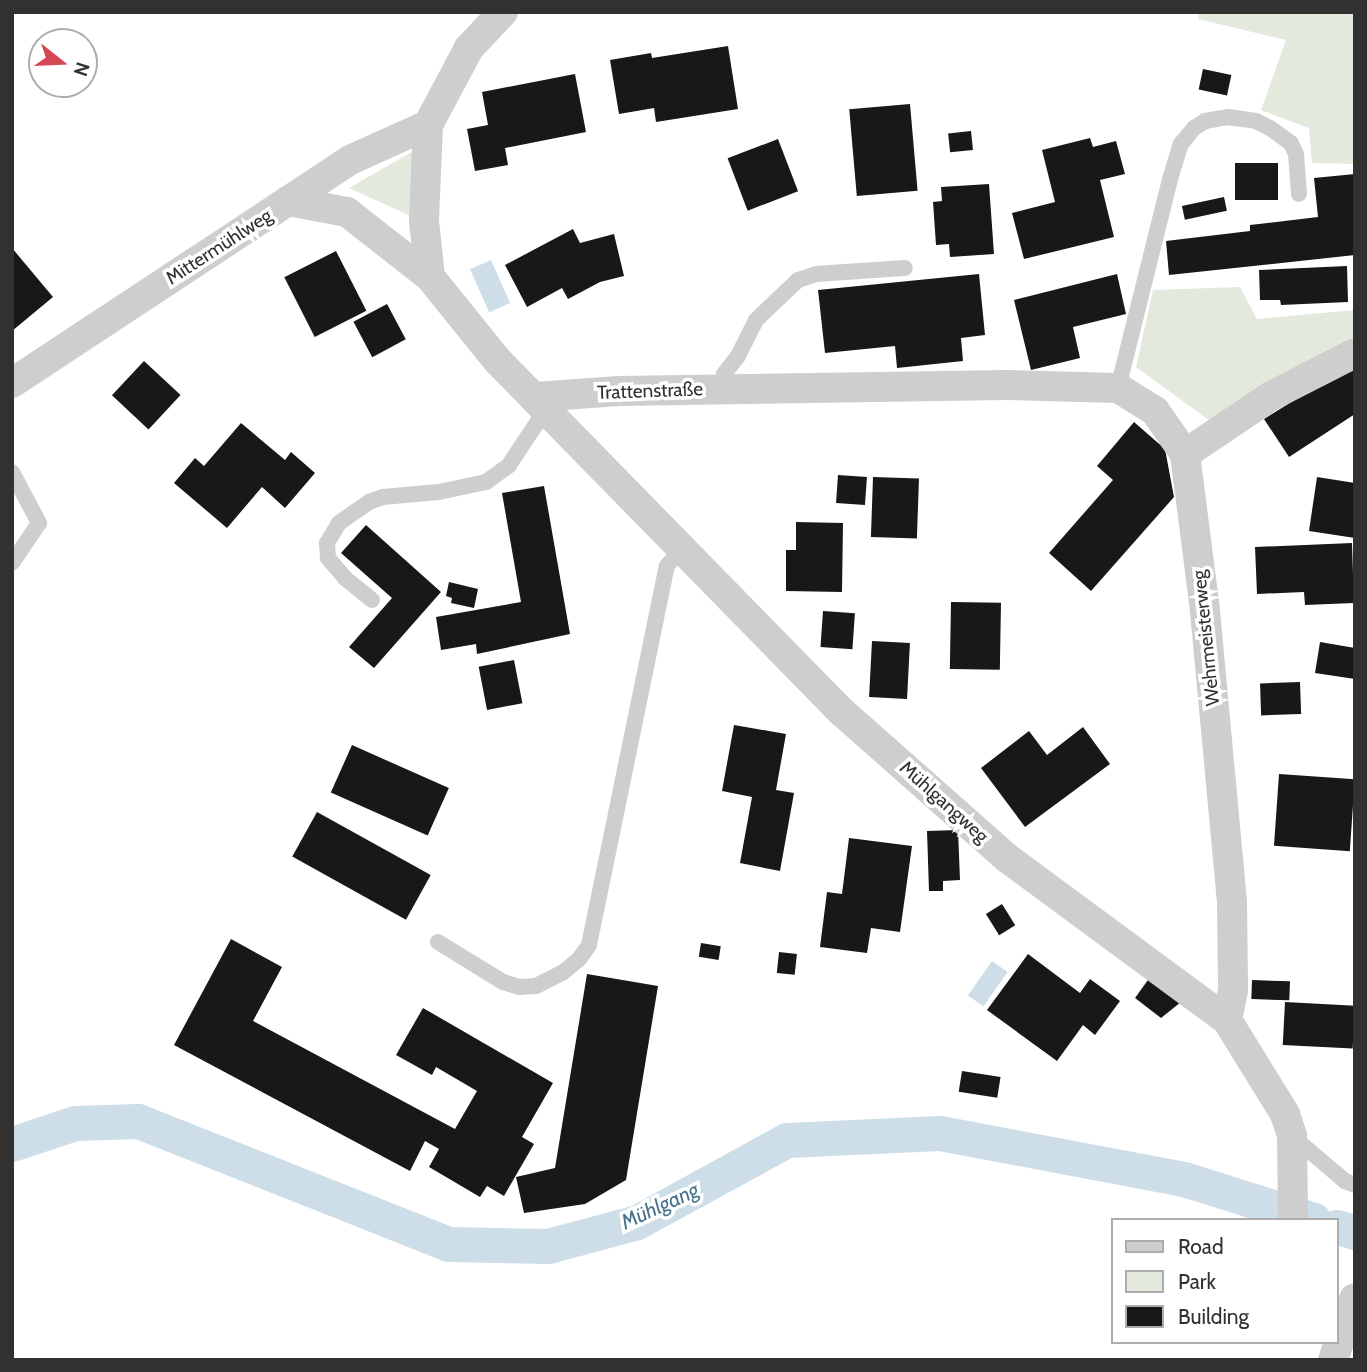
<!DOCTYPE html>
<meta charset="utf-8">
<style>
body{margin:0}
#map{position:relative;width:1367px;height:1372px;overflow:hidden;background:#fff;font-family:Cabin,sans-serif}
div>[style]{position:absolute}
.green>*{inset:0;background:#e4e9de}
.water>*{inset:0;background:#cddee8;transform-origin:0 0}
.canal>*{height:35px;margin:-17.5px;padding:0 17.5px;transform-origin:17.5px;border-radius:17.5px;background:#cddee8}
.building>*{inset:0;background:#181818;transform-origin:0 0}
.lane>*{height:16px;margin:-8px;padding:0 8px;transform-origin:8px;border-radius:8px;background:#cecece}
.street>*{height:30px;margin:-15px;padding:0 15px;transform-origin:15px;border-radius:15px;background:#cecece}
span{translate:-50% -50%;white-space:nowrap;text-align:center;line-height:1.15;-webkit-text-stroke:7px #fff;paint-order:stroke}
.street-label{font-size:19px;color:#313131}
.water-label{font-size:21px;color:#46728c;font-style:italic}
.frame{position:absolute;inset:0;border:14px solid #313131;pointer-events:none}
.legend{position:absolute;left:1111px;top:1218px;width:228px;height:126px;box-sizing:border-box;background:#fff;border:2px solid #adadad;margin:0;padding:9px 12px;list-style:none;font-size:21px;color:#313131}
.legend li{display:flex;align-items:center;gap:14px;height:35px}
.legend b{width:35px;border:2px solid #adadad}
.north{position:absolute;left:28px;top:28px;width:70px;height:70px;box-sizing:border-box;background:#fff;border:2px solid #adadad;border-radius:50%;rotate:108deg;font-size:19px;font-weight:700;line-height:28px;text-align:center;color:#313131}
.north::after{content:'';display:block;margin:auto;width:24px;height:32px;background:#d44753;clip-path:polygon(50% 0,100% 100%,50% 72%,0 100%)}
</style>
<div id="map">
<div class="green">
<i style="clip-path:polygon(1199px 12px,1355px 12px,1355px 164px,1312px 163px,1309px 128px,1261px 110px,1286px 40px,1198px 19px)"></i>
<i style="clip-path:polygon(417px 149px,413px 217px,349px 188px)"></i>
<i style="clip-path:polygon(1240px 287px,1257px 319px,1355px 310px,1355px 344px,1213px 423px,1136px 367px,1153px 290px)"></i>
</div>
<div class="water">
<i style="left:491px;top:260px;width:47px;height:23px;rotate:66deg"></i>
<i style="left:992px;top:961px;width:19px;height:42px;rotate:35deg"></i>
</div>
<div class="canal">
<i style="left:12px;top:1144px;width:66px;rotate:-18.4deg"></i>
<i style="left:75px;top:1123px;width:63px;rotate:-1.8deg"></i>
<i style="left:138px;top:1121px;width:334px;rotate:21.6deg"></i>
<i style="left:449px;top:1244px;width:99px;rotate:1.2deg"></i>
<i style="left:548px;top:1246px;width:92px;rotate:-15.1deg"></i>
<i style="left:637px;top:1222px;width:171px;rotate:-28.7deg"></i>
<i style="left:787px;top:1140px;width:153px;rotate:-2.6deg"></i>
<i style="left:940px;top:1133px;width:248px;rotate:10.7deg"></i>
<i style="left:1184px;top:1179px;width:136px;rotate:17.5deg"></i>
<i style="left:1337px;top:1227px;width:19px;rotate:16deg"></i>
</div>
<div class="building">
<i style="clip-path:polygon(728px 46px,738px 109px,656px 122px,654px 108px,619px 114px,610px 60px,651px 53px,652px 58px)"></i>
<i style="left:1203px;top:69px;width:29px;height:21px;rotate:12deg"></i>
<i style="clip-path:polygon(575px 74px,586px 132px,505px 148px,508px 165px,475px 171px,467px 129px,488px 125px,482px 92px)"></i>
<i style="left:910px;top:104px;width:87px;height:61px;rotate:85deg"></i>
<i style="left:971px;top:131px;width:19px;height:23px;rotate:84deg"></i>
<i style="clip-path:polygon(1090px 138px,1093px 147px,1116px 141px,1125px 174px,1100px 180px,1114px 237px,1024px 259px,1012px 213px,1055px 202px,1042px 150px)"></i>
<i style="left:778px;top:139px;width:56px;height:54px;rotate:69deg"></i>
<i style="left:1235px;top:163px;width:43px;height:37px"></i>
<i style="clip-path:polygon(1355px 174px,1355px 255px,1169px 275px,1166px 241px,1250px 231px,1250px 225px,1318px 217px,1314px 178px)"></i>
<i style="clip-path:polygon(989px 184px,994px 254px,950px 257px,949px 244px,936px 245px,933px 202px,942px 201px,941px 187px)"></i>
<i style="left:1224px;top:197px;width:14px;height:43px;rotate:78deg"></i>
<i style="clip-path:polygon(573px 229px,580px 243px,614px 234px,624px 276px,600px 282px,568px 299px,562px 288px,527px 307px,505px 265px)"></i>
<i style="clip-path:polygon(12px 248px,53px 297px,12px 331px)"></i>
<i style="left:336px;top:251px;width:67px;height:58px;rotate:63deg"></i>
<i style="clip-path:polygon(1347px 266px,1348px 302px,1281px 305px,1280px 300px,1260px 300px,1259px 270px)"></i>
<i style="clip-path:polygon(979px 274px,985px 335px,961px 338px,963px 361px,897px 368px,895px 346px,825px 353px,818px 290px)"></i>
<i style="clip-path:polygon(1117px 274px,1126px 314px,1073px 327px,1080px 358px,1031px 370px,1014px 300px)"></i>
<i style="left:387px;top:304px;width:40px;height:38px;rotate:62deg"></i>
<i style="left:144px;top:361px;width:50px;height:47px;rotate:43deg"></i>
<i style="clip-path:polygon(1351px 365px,1355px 366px,1355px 414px,1289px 457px,1264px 419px)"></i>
<i style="clip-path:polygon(1134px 422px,1165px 449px,1174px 497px,1091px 591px,1049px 553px,1113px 480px,1097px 466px)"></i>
<i style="clip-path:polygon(241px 423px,285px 460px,291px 452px,315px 473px,285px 508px,262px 487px,227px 528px,174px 483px,195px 458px,204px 466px)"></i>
<i style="left:838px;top:475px;width:29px;height:28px;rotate:4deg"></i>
<i style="left:873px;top:477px;width:46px;height:60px;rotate:2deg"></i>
<i style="clip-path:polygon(1317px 477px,1355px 483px,1355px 538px,1309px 531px)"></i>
<i style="clip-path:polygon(544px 486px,570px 634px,477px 654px,476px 644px,441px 650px,436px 617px,521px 602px,502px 493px)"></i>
<i style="clip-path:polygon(796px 522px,843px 523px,842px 592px,786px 591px,786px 550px,796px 550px)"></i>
<i style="clip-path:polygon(366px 525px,441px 592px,374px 668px,349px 647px,392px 598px,341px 553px)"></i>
<i style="clip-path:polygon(1352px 543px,1354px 603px,1305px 605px,1304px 592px,1257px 594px,1255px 547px)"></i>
<i style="clip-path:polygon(449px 582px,478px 589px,474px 608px,451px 603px,452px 598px,446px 596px)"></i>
<i style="left:951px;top:602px;width:50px;height:67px;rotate:1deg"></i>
<i style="left:823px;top:611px;width:32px;height:36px;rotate:4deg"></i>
<i style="left:872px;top:641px;width:38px;height:56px;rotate:3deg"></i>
<i style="clip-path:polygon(1320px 642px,1355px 648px,1355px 679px,1315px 673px)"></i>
<i style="left:514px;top:660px;width:44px;height:36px;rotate:79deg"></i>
<i style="left:1300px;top:682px;width:32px;height:40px;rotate:88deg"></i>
<i style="clip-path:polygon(734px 725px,786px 734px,776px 790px,794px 793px,780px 871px,740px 863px,752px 797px,722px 791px)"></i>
<i style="clip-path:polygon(1083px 727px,1110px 764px,1025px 827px,981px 768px,1029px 731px,1047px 755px)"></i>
<i style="left:352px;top:745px;width:106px;height:52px;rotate:24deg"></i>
<i style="left:1279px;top:774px;width:76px;height:72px;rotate:4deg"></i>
<i style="left:317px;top:812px;width:130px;height:51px;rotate:29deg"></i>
<i style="clip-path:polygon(958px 830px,960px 880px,943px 881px,943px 891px,929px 891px,927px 831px)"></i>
<i style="clip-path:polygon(849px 838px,912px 846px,900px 932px,871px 928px,867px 953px,820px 947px,827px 892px,842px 894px)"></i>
<i style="left:1002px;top:904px;width:25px;height:19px;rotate:58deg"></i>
<i style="clip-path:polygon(231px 939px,282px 967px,253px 1021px,455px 1129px,477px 1091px,436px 1067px,432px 1075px,396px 1055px,423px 1008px,553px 1083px,522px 1137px,534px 1144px,504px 1196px,487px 1186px,480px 1197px,429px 1167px,439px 1149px,425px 1141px,410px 1171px,174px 1045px)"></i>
<i style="left:701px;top:943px;width:20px;height:14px;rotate:9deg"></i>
<i style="left:779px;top:952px;width:18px;height:21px;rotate:6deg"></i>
<i style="clip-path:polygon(1028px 954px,1080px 993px,1090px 979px,1120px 1001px,1095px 1035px,1083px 1025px,1057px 1061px,987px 1010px)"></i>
<i style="clip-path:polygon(1153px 973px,1186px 998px,1161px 1018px,1135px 998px)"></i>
<i style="clip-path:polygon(587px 974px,658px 986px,626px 1180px,585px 1204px,524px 1213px,516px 1177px,555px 1168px)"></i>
<i style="left:1252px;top:980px;width:38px;height:19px;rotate:2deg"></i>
<i style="left:1285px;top:1002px;width:70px;height:43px;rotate:3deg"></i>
<i style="left:962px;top:1071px;width:39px;height:21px;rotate:9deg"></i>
</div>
<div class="lane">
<i style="left:1118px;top:388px;width:215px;rotate:-76deg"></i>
<i style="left:1170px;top:179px;width:37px;rotate:-73deg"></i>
<i style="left:1181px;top:144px;width:21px;rotate:-51deg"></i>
<i style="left:1194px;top:128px;width:13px;rotate:-32deg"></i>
<i style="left:1205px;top:121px;width:23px;rotate:-10deg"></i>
<i style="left:1228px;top:117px;width:28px;rotate:8deg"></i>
<i style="left:1256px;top:121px;width:16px;rotate:27deg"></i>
<i style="left:1270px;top:128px;width:26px;rotate:36deg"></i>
<i style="left:1291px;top:143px;width:12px;rotate:66deg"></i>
<i style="left:1296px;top:154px;width:40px;rotate:85.7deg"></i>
<i style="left:726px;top:389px;width:15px;rotate:-98deg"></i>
<i style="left:724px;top:374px;width:23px;rotate:-52deg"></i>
<i style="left:738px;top:356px;width:40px;rotate:-63.4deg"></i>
<i style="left:756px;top:320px;width:58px;rotate:-43.6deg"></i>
<i style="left:798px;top:280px;width:19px;rotate:-18deg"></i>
<i style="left:816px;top:274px;width:89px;rotate:-3.9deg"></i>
<i style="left:12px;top:472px;width:58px;rotate:62.1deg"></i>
<i style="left:39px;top:523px;width:48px;rotate:124deg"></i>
<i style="left:372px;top:600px;width:33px;rotate:-141deg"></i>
<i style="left:346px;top:579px;width:28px;rotate:-131deg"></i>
<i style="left:328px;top:558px;width:15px;rotate:-94deg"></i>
<i style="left:327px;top:543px;width:23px;rotate:-59deg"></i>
<i style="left:339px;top:523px;width:37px;rotate:-35deg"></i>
<i style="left:369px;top:502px;width:15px;rotate:-20deg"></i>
<i style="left:383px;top:497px;width:56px;rotate:-5.1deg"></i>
<i style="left:439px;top:492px;width:48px;rotate:-12deg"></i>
<i style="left:486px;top:482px;width:29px;rotate:-36deg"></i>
<i style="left:509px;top:465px;width:67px;rotate:-56.5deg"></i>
<i style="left:438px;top:942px;width:76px;rotate:31.6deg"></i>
<i style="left:503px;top:982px;width:17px;rotate:17deg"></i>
<i style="left:519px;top:987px;width:17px;rotate:-3deg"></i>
<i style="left:536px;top:986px;width:29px;rotate:-27deg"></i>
<i style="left:562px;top:973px;width:22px;rotate:-39deg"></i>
<i style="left:579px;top:959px;width:17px;rotate:-54deg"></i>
<i style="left:589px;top:945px;width:387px;rotate:-78.4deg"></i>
<i style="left:667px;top:566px;width:21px;rotate:-51deg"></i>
<i style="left:1292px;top:1136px;width:70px;rotate:40.3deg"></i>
<i style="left:1345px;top:1181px;width:11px;rotate:22deg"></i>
</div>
<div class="street">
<i style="left:503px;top:12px;width:50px;rotate:133.4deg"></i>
<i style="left:469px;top:48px;width:87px;rotate:118deg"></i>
<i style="left:428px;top:125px;width:96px;rotate:92.4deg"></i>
<i style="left:424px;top:221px;width:56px;rotate:83.9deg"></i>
<i style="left:430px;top:277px;width:107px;rotate:51.1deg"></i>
<i style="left:497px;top:360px;width:493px;rotate:45.6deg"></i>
<i style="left:842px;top:712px;width:220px;rotate:41.5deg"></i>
<i style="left:1007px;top:858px;width:273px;rotate:36.4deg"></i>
<i style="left:1227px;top:1020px;width:110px;rotate:58.3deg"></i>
<i style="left:1285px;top:1114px;width:23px;rotate:72deg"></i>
<i style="left:1292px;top:1136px;width:84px;rotate:89.3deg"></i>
<i style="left:288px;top:201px;width:74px;rotate:-33.5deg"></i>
<i style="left:350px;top:160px;width:85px;rotate:-24.2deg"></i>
<i style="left:12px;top:383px;width:331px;rotate:-33.4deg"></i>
<i style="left:288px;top:201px;width:60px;rotate:10.6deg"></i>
<i style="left:347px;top:212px;width:105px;rotate:38.1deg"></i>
<i style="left:535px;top:397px;width:84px;rotate:-4.1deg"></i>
<i style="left:619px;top:391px;width:388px;rotate:-0.9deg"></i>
<i style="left:1007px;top:385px;width:111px;rotate:1.5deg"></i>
<i style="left:1118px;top:388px;width:44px;rotate:31.9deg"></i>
<i style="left:1155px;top:411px;width:52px;rotate:55.1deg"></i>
<i style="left:1185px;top:454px;width:158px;rotate:82.7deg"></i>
<i style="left:1205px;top:611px;width:292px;rotate:84.7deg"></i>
<i style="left:1232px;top:902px;width:88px;rotate:89.3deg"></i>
<i style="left:1233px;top:990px;width:31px;rotate:101deg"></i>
<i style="left:1185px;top:454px;width:104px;rotate:-34deg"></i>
<i style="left:1271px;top:396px;width:94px;rotate:-27.1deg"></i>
<i style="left:1333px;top:1360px;width:65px;rotate:-71deg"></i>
</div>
<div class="street-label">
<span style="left:219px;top:247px;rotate:-33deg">Mittermühlweg</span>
<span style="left:650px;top:391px;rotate:-2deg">Trattenstraße</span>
<span style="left:1206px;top:638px;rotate:-96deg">Wehrmeisterweg</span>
<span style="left:944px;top:802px;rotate:42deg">Mühlgangweg</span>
</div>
<div class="water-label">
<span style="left:660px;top:1206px;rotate:-25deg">Mühlgang</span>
</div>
<div class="frame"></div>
<ul class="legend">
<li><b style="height:9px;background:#cecece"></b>Road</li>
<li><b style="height:19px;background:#e4e9de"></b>Park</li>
<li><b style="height:19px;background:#181818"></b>Building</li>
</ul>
<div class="north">N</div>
</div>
